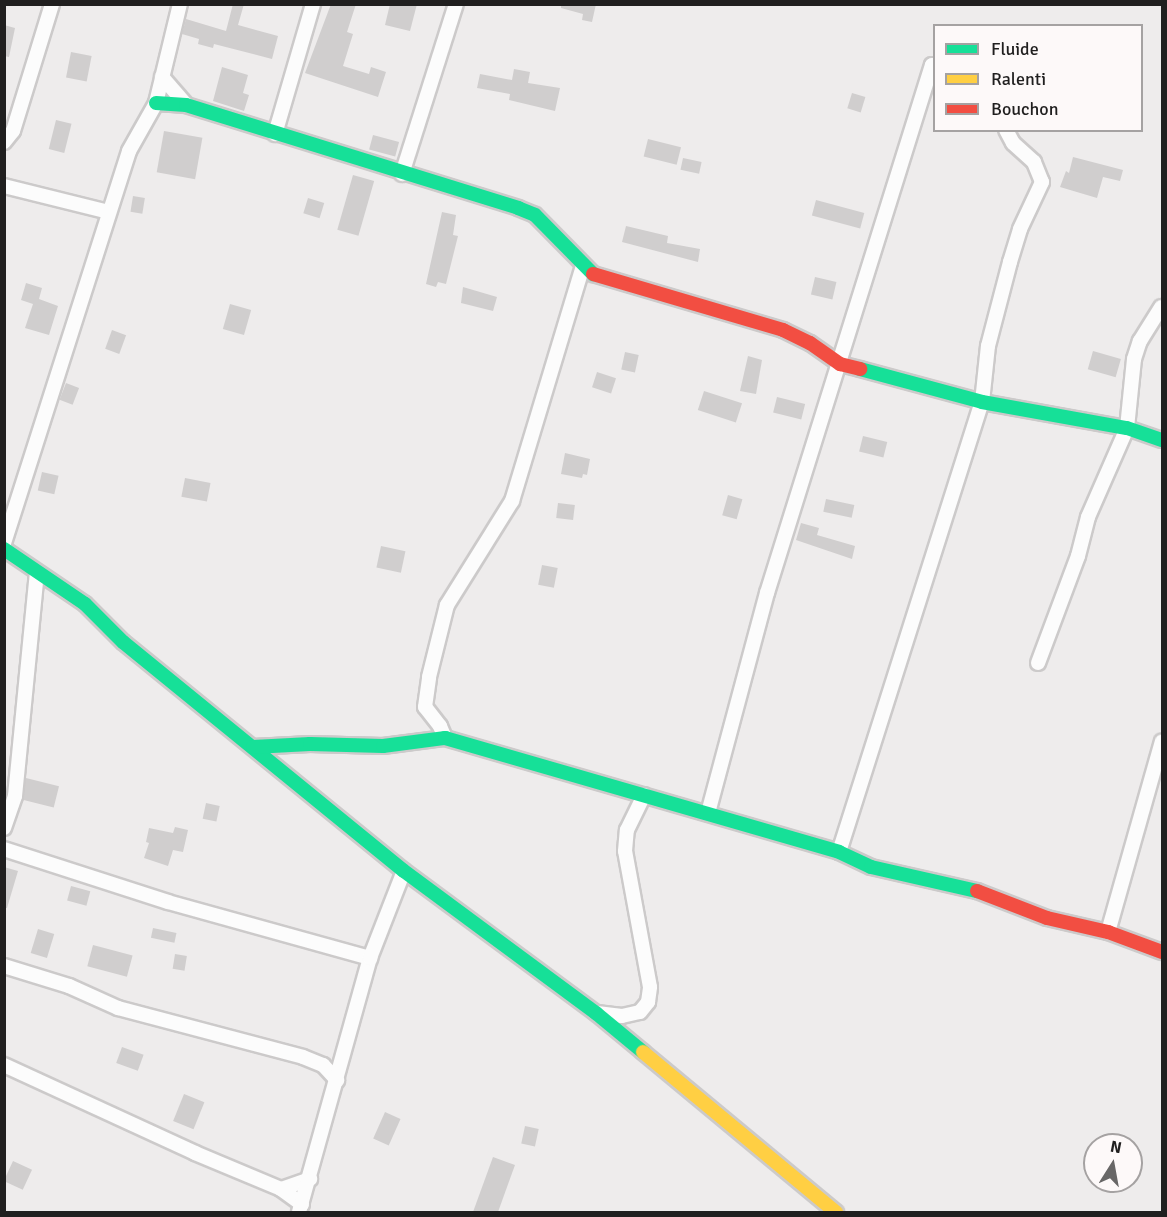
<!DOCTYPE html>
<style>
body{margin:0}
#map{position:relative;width:1167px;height:1217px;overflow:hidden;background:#eeecec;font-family:Signika,sans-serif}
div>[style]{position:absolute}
.building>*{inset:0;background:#d0cece;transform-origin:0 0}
.roads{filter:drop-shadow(2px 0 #cccaca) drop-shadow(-2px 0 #cccaca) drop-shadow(0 2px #cccaca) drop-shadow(0 -2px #cccaca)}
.street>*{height:14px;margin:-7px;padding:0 7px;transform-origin:7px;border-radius:7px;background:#fcfcfc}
.fast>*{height:14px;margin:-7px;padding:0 7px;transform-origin:7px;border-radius:7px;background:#16e098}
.slow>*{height:14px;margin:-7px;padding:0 7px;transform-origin:7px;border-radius:7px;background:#ffcf43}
.jam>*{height:14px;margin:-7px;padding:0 7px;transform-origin:7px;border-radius:7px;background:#f24e42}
span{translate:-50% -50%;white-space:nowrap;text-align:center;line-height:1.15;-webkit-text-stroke:4.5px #fdf9f9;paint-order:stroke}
.frame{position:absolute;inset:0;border:6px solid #201f1f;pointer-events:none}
.legend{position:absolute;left:933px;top:24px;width:210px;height:108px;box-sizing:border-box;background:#fdf9f9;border:2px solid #a5a2a2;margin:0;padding:8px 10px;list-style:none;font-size:18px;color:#201f1f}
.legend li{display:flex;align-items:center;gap:12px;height:30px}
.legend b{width:30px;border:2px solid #a5a2a2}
.north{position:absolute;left:1083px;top:1133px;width:60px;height:60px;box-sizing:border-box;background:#fdf9f9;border:2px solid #a5a2a2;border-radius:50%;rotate:11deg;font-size:16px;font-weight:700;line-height:24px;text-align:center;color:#201f1f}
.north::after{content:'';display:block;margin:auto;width:21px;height:27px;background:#686767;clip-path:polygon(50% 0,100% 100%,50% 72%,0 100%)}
</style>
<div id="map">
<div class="building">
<i style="clip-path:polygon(233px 4px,244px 4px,238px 25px,278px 36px,272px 59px,214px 44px,213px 48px,198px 44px,199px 39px,182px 34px,186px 19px,226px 31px)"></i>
<i style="clip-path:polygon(331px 4px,356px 4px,347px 32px,353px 34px,343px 66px,369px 74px,371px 67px,386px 72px,378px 97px,305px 73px)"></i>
<i style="clip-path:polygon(390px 4px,417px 4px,410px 31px,385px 25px)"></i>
<i style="clip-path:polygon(561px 4px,596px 4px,592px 22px,582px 20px,583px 14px,561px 8px)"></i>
<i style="clip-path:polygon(4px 25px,15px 28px,9px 57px,4px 56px)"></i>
<i style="left:71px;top:52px;width:21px;height:26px;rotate:11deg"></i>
<i style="clip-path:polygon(222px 67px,248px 75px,243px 93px,249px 95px,244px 111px,213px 101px)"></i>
<i style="clip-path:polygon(514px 69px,530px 72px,528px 83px,560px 88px,555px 111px,509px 100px,510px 94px,477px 88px,480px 74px,512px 80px)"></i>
<i style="left:852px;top:93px;width:14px;height:16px;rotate:17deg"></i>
<i style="left:56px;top:120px;width:16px;height:30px;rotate:14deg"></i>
<i style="left:164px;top:131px;width:39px;height:42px;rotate:10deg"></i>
<i style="left:373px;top:135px;width:27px;height:15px;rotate:15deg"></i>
<i style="left:648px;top:139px;width:34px;height:18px;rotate:14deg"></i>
<i style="clip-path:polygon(1073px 157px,1123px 170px,1120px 181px,1103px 177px,1097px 198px,1060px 187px,1066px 171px,1069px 173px)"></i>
<i style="left:683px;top:158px;width:19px;height:12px;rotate:12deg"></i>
<i style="left:353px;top:175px;width:22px;height:57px;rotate:16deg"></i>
<i style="left:133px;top:196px;width:12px;height:16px;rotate:9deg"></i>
<i style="left:308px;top:198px;width:17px;height:16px;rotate:17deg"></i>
<i style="left:816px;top:200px;width:50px;height:16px;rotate:15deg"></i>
<i style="clip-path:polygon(442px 212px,456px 215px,453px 235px,458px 236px,446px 284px,438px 282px,436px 287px,426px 284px)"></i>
<i style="clip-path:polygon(626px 226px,668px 236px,667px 243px,700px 249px,698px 262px,622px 242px)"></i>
<i style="left:815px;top:277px;width:22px;height:18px;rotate:13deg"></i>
<i style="clip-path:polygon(26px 283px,42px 288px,39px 299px,58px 306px,49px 335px,25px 328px,33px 304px,21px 300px)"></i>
<i style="clip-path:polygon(463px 287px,497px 297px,493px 311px,461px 303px)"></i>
<i style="left:230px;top:304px;width:22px;height:26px;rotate:16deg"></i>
<i style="left:112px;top:330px;width:15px;height:20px;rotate:20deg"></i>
<i style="left:1093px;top:351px;width:29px;height:19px;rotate:16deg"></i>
<i style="left:625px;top:352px;width:14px;height:18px;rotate:12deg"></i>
<i style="clip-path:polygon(748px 356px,762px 360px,756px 394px,740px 391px)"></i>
<i style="left:597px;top:372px;width:20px;height:16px;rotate:18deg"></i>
<i style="left:66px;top:383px;width:14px;height:18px;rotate:21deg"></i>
<i style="left:704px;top:391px;width:40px;height:20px;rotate:18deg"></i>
<i style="left:777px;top:397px;width:29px;height:16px;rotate:14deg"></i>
<i style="left:863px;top:436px;width:25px;height:16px;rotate:14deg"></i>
<i style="clip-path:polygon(565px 453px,590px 459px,587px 475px,583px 474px,582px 478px,561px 474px)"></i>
<i style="left:42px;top:472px;width:17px;height:19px;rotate:13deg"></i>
<i style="left:185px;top:478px;width:26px;height:19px;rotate:11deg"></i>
<i style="left:728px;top:495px;width:15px;height:21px;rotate:16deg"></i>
<i style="left:826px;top:499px;width:29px;height:13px;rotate:12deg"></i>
<i style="left:558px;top:503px;width:17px;height:15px;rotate:7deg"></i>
<i style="clip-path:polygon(801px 523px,819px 528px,817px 535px,855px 546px,852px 559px,796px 540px)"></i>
<i style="left:381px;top:546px;width:25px;height:22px;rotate:12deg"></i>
<i style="left:542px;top:565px;width:16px;height:20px;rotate:11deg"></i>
<i style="left:26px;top:778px;width:34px;height:22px;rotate:14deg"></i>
<i style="left:206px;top:803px;width:14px;height:16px;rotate:12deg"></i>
<i style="clip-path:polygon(175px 827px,188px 830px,183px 852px,173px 850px,168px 866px,144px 858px,149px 843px,146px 842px,149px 828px,173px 833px)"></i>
<i style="clip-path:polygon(4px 867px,18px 871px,7px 908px,4px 908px)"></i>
<i style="left:71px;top:886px;width:20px;height:15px;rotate:15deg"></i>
<i style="left:153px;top:928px;width:24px;height:10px;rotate:12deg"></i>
<i style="left:38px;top:929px;width:17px;height:25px;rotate:17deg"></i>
<i style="left:93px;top:945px;width:41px;height:22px;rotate:15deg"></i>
<i style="left:175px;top:954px;width:12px;height:15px;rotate:9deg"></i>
<i style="left:122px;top:1047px;width:23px;height:17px;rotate:20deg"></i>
<i style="left:184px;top:1094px;width:22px;height:29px;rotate:22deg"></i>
<i style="left:385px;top:1112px;width:17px;height:29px;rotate:24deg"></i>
<i style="left:525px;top:1126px;width:14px;height:18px;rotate:12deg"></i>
<i style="clip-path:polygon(493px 1157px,515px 1165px,498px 1212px,473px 1212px)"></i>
<i style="left:13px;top:1161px;width:21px;height:22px;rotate:25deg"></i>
</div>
<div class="roads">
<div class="street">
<i style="left:162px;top:77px;width:37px;rotate:49deg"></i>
<i style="left:275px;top:134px;width:135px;rotate:-73.7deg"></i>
<i style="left:4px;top:142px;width:14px;rotate:-51deg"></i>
<i style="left:13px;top:131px;width:133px;rotate:-72.9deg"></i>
<i style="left:402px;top:174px;width:178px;rotate:-72.4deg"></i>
<i style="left:4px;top:186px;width:108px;rotate:13.9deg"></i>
<i style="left:4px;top:543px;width:411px;rotate:-72.3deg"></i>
<i style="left:129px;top:151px;width:55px;rotate:-60.6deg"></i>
<i style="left:156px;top:103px;width:102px;rotate:-76.4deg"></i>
<i style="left:1038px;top:663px;width:114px;rotate:-69.5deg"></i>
<i style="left:1078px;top:556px;width:40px;rotate:-75.6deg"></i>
<i style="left:1088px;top:517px;width:97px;rotate:-66.3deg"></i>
<i style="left:1127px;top:428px;width:69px;rotate:-84.2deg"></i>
<i style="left:1134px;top:359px;width:19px;rotate:-72deg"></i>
<i style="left:1140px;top:341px;width:40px;rotate:-58deg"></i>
<i style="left:445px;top:738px;width:13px;rotate:-113deg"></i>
<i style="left:440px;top:726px;width:24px;rotate:-128deg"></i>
<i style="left:425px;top:707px;width:30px;rotate:-82deg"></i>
<i style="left:429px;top:677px;width:74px;rotate:-76deg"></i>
<i style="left:447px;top:605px;width:123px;rotate:-58deg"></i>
<i style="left:512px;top:501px;width:245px;rotate:-73.2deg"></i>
<i style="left:708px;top:813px;width:228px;rotate:-75deg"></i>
<i style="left:767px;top:593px;width:553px;rotate:-72.65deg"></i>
<i style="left:932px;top:65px;width:2px"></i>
<i style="left:4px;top:828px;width:34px;rotate:-71deg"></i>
<i style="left:15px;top:796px;width:224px;rotate:-84.4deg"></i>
<i style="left:4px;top:849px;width:172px;rotate:17.9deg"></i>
<i style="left:168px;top:902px;width:210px;rotate:15.5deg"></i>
<i style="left:839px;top:852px;width:472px;rotate:-72.4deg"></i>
<i style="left:982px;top:402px;width:56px;rotate:-83.9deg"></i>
<i style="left:988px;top:346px;width:87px;rotate:-75.3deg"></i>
<i style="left:1010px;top:262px;width:34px;rotate:-73deg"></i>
<i style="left:1020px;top:229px;width:52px;rotate:-64.9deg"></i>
<i style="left:1042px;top:182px;width:22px;rotate:-112deg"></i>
<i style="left:1034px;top:162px;width:28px;rotate:-138deg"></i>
<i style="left:1013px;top:143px;width:15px;rotate:-118deg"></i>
<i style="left:1108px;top:932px;width:198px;rotate:-74.2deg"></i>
<i style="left:4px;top:966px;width:68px;rotate:17.1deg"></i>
<i style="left:69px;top:986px;width:54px;rotate:24.2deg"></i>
<i style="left:118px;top:1008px;width:191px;rotate:14.8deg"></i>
<i style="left:303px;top:1057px;width:22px;rotate:22deg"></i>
<i style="left:323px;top:1065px;width:21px;rotate:47deg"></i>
<i style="left:597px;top:1013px;width:25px;rotate:7deg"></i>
<i style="left:622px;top:1016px;width:18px;rotate:-13deg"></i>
<i style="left:640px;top:1012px;width:13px;rotate:-51deg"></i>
<i style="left:648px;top:1002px;width:15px;rotate:-82deg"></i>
<i style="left:650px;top:987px;width:138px;rotate:-100.4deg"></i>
<i style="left:625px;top:851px;width:21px;rotate:-85deg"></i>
<i style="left:627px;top:830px;width:39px;rotate:-64deg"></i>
<i style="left:4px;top:1065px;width:210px;rotate:24.7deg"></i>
<i style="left:195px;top:1153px;width:93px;rotate:22.7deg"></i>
<i style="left:281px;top:1189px;width:26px;rotate:36deg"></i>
<i style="left:281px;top:1189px;width:31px;rotate:-19deg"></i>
<i style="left:299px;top:1212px;width:264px;rotate:-74.4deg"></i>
<i style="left:370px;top:958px;width:93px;rotate:-68.7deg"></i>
</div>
<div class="fast">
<i style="left:156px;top:103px;width:30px;rotate:4deg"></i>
<i style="left:186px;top:105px;width:348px;rotate:17.2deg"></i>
<i style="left:518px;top:208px;width:18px;rotate:22deg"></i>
<i style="left:535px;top:215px;width:83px;rotate:45.5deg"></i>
<i style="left:860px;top:369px;width:126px;rotate:15.1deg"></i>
<i style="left:982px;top:402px;width:147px;rotate:10.2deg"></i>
<i style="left:1127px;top:428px;width:37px;rotate:19deg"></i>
<i style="left:4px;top:549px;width:98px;rotate:34.2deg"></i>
<i style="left:85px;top:604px;width:54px;rotate:45deg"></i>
<i style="left:123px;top:642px;width:362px;rotate:39.2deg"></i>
<i style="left:404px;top:871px;width:239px;rotate:36.5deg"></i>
<i style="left:596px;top:1013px;width:61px;rotate:39.7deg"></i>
<i style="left:253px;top:747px;width:57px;rotate:-3deg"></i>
<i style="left:310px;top:744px;width:73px;rotate:1.6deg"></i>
<i style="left:383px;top:746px;width:63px;rotate:-7.4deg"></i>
<i style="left:445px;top:738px;width:410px;rotate:16.1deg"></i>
<i style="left:839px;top:852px;width:35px;rotate:25deg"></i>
<i style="left:871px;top:867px;width:109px;rotate:12.8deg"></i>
</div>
<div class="slow">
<i style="left:643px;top:1052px;width:251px;rotate:39.7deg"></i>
</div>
<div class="jam">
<i style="left:593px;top:274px;width:198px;rotate:16.4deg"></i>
<i style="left:783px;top:330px;width:30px;rotate:26deg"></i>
<i style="left:810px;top:343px;width:37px;rotate:35deg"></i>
<i style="left:840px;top:364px;width:21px;rotate:14deg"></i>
<i style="left:977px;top:891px;width:75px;rotate:21.1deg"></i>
<i style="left:1047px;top:918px;width:63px;rotate:12.9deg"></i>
<i style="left:1108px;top:932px;width:58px;rotate:20.3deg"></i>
</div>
</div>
<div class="frame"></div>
<ul class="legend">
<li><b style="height:8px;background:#16e098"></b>Fluide</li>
<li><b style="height:8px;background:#ffcf43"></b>Ralenti</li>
<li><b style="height:8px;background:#f24e42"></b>Bouchon</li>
</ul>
<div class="north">N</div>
</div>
